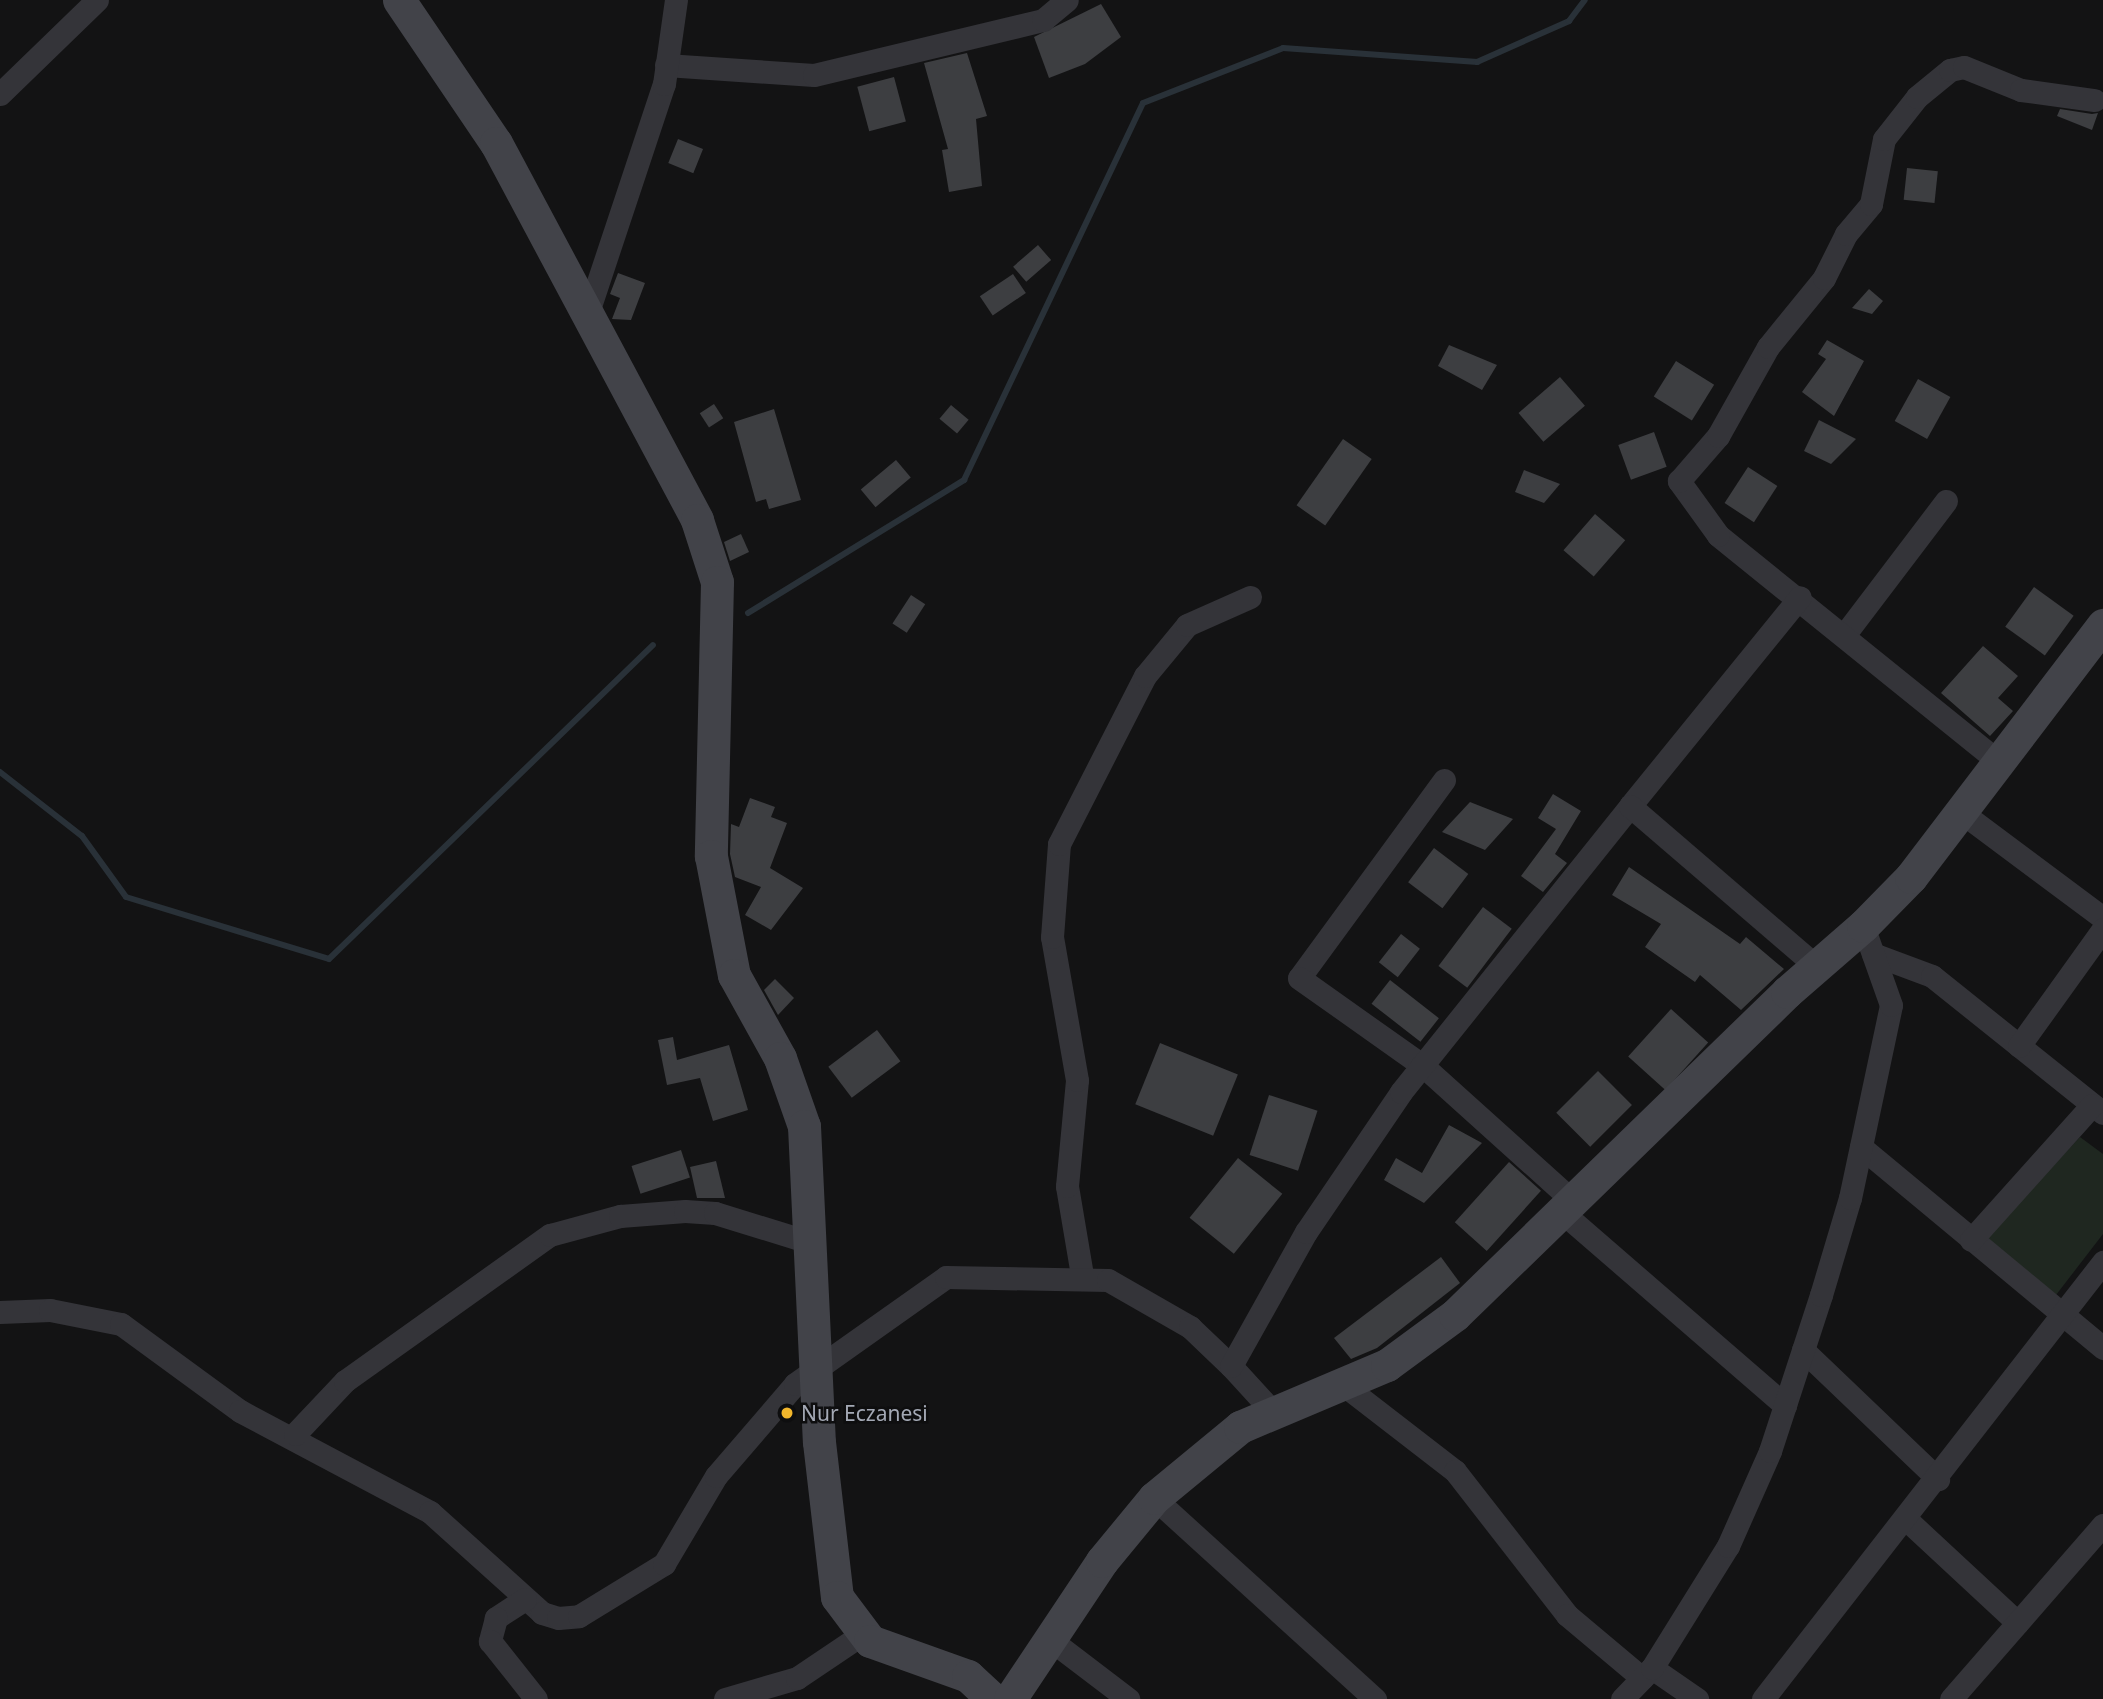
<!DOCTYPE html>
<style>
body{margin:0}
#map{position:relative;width:2103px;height:1699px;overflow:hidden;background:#131314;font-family:"Noto Sans",sans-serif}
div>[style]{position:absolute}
.green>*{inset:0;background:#1f2720}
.stream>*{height:6px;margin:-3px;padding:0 3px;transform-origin:3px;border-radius:3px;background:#293138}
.building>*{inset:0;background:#3d3e41;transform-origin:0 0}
.street>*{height:23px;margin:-11.5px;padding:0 11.5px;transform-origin:11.5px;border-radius:11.5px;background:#343439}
.secondary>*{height:33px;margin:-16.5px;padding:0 16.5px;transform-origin:16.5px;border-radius:16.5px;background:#424349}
.dots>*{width:19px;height:19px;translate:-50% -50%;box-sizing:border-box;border:4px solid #0e0e0f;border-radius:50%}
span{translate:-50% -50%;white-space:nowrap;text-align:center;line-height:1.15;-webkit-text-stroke:5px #0e0e0f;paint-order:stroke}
.poi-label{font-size:21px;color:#a4a9b5}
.left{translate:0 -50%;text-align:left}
</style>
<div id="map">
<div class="green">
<i style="clip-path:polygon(2080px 1137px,2103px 1154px,2103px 1234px,2056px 1295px,1986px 1237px)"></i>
</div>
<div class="stream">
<i style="left:748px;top:613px;width:254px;rotate:-31.6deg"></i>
<i style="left:964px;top:480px;width:417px;rotate:-64.6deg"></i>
<i style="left:1143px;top:103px;width:150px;rotate:-21.4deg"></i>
<i style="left:1283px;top:48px;width:195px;rotate:4.1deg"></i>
<i style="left:1477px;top:62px;width:101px;rotate:-24deg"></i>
<i style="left:1569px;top:21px;width:26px;rotate:-53deg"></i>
<i style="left:0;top:772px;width:104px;rotate:38deg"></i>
<i style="left:82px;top:836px;width:75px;rotate:54.2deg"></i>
<i style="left:126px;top:897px;width:212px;rotate:17deg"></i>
<i style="left:329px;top:959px;width:451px;rotate:-44.1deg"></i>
</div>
<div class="building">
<i style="clip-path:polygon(1101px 4px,1121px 37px,1085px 64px,1049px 78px,1034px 37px)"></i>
<i style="clip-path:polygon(967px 53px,987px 116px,976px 119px,982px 186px,949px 192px,942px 150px,948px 149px,924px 63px)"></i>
<i style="left:894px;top:77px;width:46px;height:38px;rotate:75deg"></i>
<i style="clip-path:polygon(2060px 109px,2092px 114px,2098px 113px,2092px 130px,2057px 116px)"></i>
<i style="left:678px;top:139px;width:27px;height:26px;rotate:22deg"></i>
<i style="left:1907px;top:168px;width:31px;height:32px;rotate:6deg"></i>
<i style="left:1038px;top:245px;width:20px;height:33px;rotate:49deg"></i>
<i style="clip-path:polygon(618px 273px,645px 283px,631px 320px,612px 319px,620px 298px,610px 294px)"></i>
<i style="left:1013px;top:274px;width:23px;height:40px;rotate:56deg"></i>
<i style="clip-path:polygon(1869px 289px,1883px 301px,1872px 314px,1852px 308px)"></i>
<i style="clip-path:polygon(1827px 340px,1864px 361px,1834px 416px,1802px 392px,1826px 359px,1818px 354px)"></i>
<i style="clip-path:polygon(1449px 345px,1497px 365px,1482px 390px,1438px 366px)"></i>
<i style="left:1676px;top:361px;width:45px;height:42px;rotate:32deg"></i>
<i style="left:1560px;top:377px;width:38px;height:55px;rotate:49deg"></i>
<i style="left:1918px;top:379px;width:37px;height:48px;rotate:29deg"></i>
<i style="left:714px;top:404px;width:17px;height:17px;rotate:57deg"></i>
<i style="left:951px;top:405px;width:23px;height:18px;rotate:40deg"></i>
<i style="clip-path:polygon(774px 409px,801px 500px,769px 509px,766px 499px,756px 502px,734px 422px)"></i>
<i style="clip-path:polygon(1819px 420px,1856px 439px,1831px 464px,1804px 451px)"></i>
<i style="left:1654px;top:432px;width:37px;height:38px;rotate:70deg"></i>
<i style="left:1343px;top:439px;width:35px;height:81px;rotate:35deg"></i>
<i style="left:896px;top:460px;width:23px;height:46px;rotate:50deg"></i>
<i style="left:1748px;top:467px;width:35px;height:43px;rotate:33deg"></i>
<i style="clip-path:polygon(1524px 470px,1560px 484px,1544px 503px,1515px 492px)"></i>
<i style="left:1595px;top:514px;width:40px;height:48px;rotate:41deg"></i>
<i style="clip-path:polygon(741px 534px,749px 552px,730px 561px,724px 542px)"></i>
<i style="left:2034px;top:587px;width:49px;height:49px;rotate:36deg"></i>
<i style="left:911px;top:595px;width:17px;height:34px;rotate:33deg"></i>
<i style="clip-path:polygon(1983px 646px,2018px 676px,1998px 698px,2013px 711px,1990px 736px,1941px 693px)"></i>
<i style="clip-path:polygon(1553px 794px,1581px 811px,1555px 854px,1567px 863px,1543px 892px,1521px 876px,1556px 829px,1538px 818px)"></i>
<i style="clip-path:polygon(750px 798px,775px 807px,771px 817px,787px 823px,770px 868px,803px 888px,771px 930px,745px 915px,761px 887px,735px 877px,730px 854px,731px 824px,739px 827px)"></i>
<i style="clip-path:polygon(1470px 802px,1513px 819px,1485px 850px,1442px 832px)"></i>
<i style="left:1434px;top:848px;width:43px;height:43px;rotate:37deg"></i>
<i style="clip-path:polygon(1629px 867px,1740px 944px,1746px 937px,1784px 969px,1741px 1010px,1700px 975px,1695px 982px,1645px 947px,1661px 924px,1612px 895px)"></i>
<i style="left:1483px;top:907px;width:36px;height:74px;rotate:37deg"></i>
<i style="left:1401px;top:934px;width:24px;height:36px;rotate:38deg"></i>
<i style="clip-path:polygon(775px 979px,794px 998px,778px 1015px,764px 990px)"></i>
<i style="left:1390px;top:980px;width:62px;height:30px;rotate:38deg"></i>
<i style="left:1671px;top:1009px;width:50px;height:64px;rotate:42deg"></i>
<i style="left:877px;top:1030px;width:39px;height:61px;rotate:53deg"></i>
<i style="clip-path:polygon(673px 1037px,677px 1060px,729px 1045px,748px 1110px,713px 1121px,700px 1078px,667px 1085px,658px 1040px)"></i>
<i style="left:1160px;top:1043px;width:84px;height:66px;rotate:22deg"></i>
<i style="left:1598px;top:1071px;width:48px;height:59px;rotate:45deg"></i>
<i style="left:1269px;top:1095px;width:51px;height:63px;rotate:18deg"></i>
<i style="clip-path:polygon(1449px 1125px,1482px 1143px,1424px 1203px,1384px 1180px,1396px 1158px,1422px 1173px)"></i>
<i style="left:681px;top:1150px;width:29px;height:52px;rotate:72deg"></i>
<i style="left:1238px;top:1158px;width:57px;height:77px;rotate:39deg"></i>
<i style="clip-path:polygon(716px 1161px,725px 1198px,697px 1198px,690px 1167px)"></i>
<i style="left:1509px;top:1162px;width:43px;height:81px;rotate:42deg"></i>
<i style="clip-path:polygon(1441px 1257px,1460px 1283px,1377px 1348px,1351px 1359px,1334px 1338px)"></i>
</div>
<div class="street">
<i style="left:666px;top:65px;width:148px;rotate:3.9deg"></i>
<i style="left:814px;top:75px;width:236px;rotate:-13.5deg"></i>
<i style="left:1043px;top:20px;width:31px;rotate:-40deg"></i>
<i style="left:0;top:94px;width:135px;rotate:-44.1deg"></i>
<i style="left:587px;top:315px;width:243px;rotate:-71.6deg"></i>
<i style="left:664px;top:84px;width:85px;rotate:-81.9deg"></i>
<i style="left:1845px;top:634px;width:167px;rotate:-52.8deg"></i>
<i style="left:1999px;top:762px;width:361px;rotate:-141.1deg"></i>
<i style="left:1718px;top:535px;width:67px;rotate:-125.8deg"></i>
<i style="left:1679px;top:481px;width:60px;rotate:-49.1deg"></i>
<i style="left:1718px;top:436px;width:102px;rotate:-60.7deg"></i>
<i style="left:1768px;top:347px;width:89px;rotate:-50.9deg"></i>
<i style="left:1824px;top:278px;width:49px;rotate:-63.4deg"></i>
<i style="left:1846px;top:234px;width:39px;rotate:-50deg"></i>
<i style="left:1871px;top:204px;width:66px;rotate:-78.7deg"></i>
<i style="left:1884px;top:139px;width:53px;rotate:-51.8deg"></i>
<i style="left:1917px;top:97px;width:43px;rotate:-39.3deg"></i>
<i style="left:1950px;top:70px;width:14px;rotate:-12deg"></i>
<i style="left:1964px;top:67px;width:61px;rotate:22deg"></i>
<i style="left:2021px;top:90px;width:74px;rotate:7.8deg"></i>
<i style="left:1444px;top:780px;width:245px;rotate:126.2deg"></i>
<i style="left:1299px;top:978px;width:151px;rotate:35.3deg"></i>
<i style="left:1422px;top:1065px;width:205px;rotate:42deg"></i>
<i style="left:1630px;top:806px;width:269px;rotate:-50.9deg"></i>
<i style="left:1961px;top:812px;width:177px;rotate:36.7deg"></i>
<i style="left:1873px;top:954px;width:63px;rotate:20.4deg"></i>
<i style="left:1932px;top:976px;width:219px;rotate:38.7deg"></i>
<i style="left:2019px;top:1046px;width:144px;rotate:-54.3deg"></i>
<i style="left:1861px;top:1147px;width:315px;rotate:39.7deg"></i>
<i style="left:1563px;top:1213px;width:294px;rotate:40.9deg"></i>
<i style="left:1971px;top:1240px;width:181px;rotate:-48.1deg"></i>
<i style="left:1082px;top:1275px;width:90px;rotate:-99.6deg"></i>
<i style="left:1067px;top:1186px;width:106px;rotate:-84.6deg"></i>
<i style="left:1077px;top:1080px;width:145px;rotate:-99.9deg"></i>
<i style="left:1052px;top:937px;width:93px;rotate:-85.7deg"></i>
<i style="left:1059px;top:844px;width:189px;rotate:-62.9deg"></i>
<i style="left:1145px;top:676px;width:66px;rotate:-50.5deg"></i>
<i style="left:1187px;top:625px;width:69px;rotate:-24deg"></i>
<i style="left:0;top:1312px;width:50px;rotate:-2.3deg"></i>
<i style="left:50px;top:1310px;width:72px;rotate:11.2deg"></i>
<i style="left:121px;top:1324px;width:147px;rotate:36.2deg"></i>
<i style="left:240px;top:1411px;width:215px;rotate:28deg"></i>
<i style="left:430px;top:1512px;width:151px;rotate:42deg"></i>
<i style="left:542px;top:1613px;width:17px;rotate:17deg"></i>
<i style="left:558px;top:1618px;width:21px;rotate:-5deg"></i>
<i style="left:579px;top:1616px;width:100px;rotate:-31.5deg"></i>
<i style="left:664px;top:1564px;width:102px;rotate:-59.4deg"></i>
<i style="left:716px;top:1476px;width:121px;rotate:-49.3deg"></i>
<i style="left:795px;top:1384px;width:185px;rotate:-35.3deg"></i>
<i style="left:946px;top:1277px;width:162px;rotate:1.1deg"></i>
<i style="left:1108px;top:1280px;width:95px;rotate:29.8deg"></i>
<i style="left:1190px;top:1327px;width:57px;rotate:43.6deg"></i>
<i style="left:1803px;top:1350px;width:187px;rotate:43.7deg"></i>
<i style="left:1345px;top:1386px;width:139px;rotate:37.7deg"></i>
<i style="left:1455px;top:1471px;width:182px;rotate:52.1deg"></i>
<i style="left:1567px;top:1615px;width:98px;rotate:40deg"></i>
<i style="left:1273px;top:1412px;width:62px;rotate:-132.4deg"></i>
<i style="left:1231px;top:1366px;width:154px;rotate:-60.8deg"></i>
<i style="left:1306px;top:1232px;width:169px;rotate:-55.8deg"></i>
<i style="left:1401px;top:1092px;width:366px;rotate:-51.3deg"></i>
<i style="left:1630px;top:806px;width:245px;rotate:40.7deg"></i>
<i style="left:295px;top:1434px;width:73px;rotate:-46.7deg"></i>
<i style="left:345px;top:1381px;width:252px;rotate:-35.5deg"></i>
<i style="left:550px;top:1235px;width:73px;rotate:-15.2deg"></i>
<i style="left:620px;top:1216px;width:65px;rotate:-4.4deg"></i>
<i style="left:685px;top:1211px;width:30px;rotate:4deg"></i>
<i style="left:715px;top:1213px;width:95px;rotate:17.1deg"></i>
<i style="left:1154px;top:1498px;width:299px;rotate:42.3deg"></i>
<i style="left:1907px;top:1520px;width:151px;rotate:42.9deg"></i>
<i style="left:525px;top:1599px;width:35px;rotate:147deg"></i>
<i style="left:496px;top:1618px;width:24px;rotate:105deg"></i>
<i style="left:490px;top:1641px;width:74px;rotate:51.6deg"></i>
<i style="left:1052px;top:1641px;width:96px;rotate:37.3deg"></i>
<i style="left:1652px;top:1668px;width:55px;rotate:34.6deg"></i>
<i style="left:725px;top:1699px;width:75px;rotate:-16.3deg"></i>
<i style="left:797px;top:1678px;width:81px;rotate:-33.9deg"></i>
<i style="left:1622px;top:1699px;width:43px;rotate:-45.9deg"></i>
<i style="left:1652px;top:1668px;width:144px;rotate:-58.1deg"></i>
<i style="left:1728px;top:1546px;width:104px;rotate:-66.1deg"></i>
<i style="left:1770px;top:1451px;width:164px;rotate:-71.9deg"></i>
<i style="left:1821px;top:1295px;width:101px;rotate:-73.4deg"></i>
<i style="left:1850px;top:1198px;width:197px;rotate:-78deg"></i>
<i style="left:1891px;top:1005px;width:84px;rotate:-109.5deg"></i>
<i style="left:1763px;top:1699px;width:554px;rotate:-52.12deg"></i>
<i style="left:1951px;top:1699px;width:231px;rotate:-48.9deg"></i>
</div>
<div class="secondary">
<i style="left:399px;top:0;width:173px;rotate:55.9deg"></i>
<i style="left:496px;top:143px;width:427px;rotate:61.9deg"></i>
<i style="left:697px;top:520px;width:65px;rotate:72.1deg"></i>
<i style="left:717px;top:582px;width:274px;rotate:91.3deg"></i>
<i style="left:711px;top:856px;width:121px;rotate:79.1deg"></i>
<i style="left:734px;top:975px;width:95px;rotate:61deg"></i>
<i style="left:780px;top:1058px;width:72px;rotate:70.6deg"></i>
<i style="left:804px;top:1126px;width:316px;rotate:87.3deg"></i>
<i style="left:819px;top:1442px;width:156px;rotate:83.4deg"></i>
<i style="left:837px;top:1597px;width:55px;rotate:53.1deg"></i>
<i style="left:870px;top:1641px;width:104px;rotate:19.7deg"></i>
<i style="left:968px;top:1676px;width:34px;rotate:43deg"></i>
<i style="left:1010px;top:1699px;width:166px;rotate:-56.3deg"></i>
<i style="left:1102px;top:1561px;width:82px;rotate:-50.5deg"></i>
<i style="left:1154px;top:1498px;width:112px;rotate:-39.5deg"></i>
<i style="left:1240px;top:1427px;width:160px;rotate:-22.9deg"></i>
<i style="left:1387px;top:1365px;width:84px;rotate:-36.3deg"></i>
<i style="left:1455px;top:1315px;width:463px;rotate:-44.2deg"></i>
<i style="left:1787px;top:992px;width:101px;rotate:-41deg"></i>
<i style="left:1863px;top:926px;width:69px;rotate:-45.6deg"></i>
<i style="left:1911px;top:877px;width:317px;rotate:-52.7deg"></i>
</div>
<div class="dots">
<i style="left:787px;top:1413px;background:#f3b72c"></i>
</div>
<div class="poi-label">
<span class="left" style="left:801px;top:1413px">Nur Eczanesi</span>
</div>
</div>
